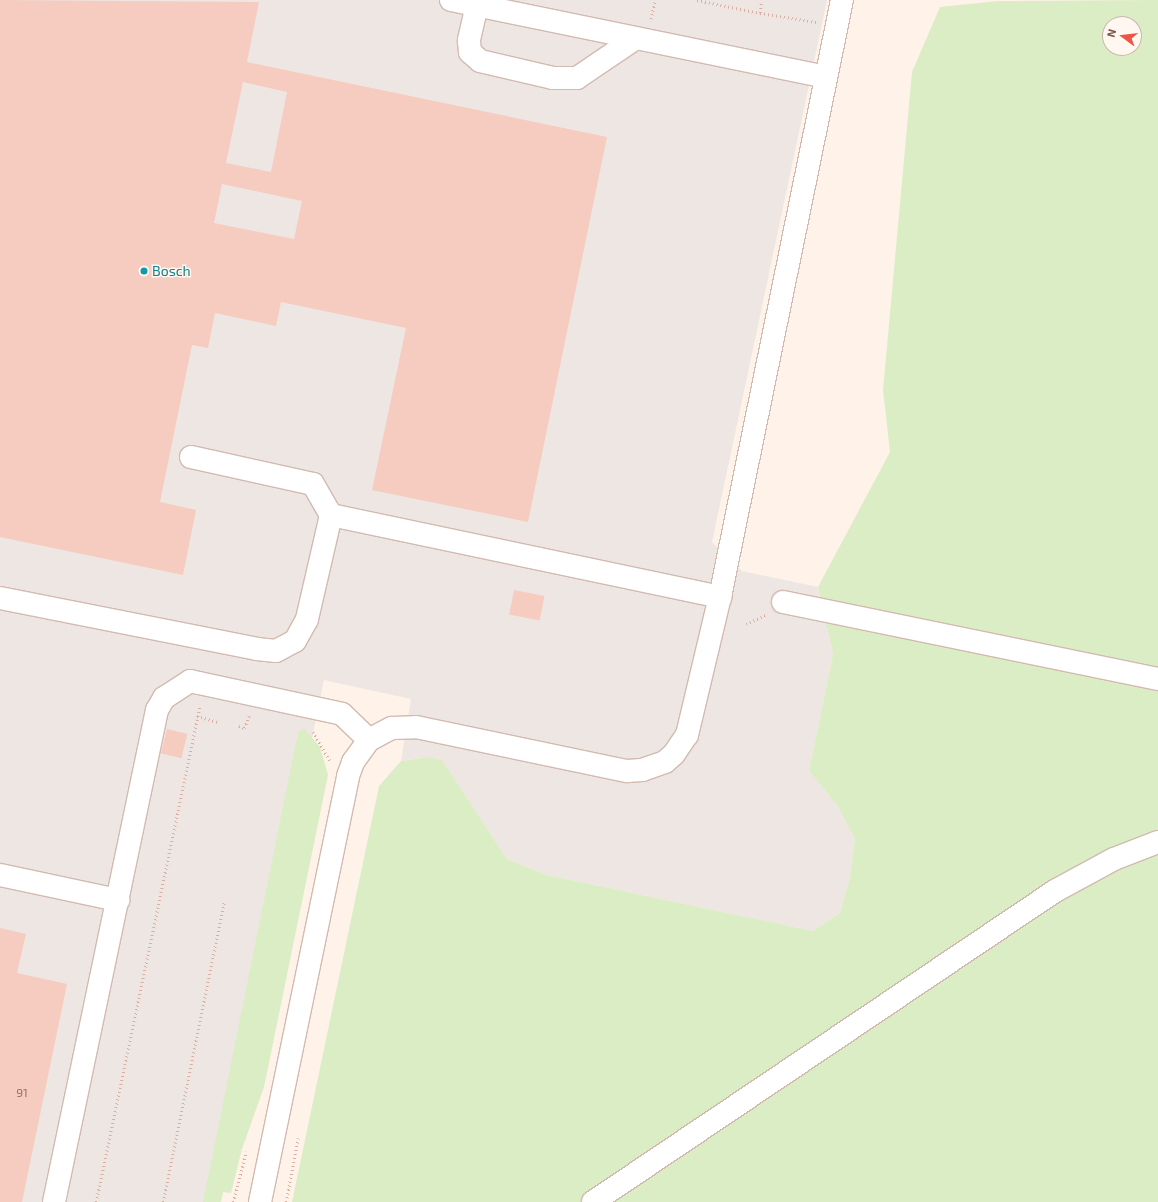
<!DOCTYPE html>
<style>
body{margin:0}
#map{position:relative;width:1158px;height:1202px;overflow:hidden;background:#fef2e9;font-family:"Exo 2",sans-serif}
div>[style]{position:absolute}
.industrial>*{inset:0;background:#eee6e2}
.green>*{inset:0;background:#dbedc5}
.building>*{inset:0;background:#f5ccbf;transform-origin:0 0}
.path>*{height:2.5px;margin-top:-1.25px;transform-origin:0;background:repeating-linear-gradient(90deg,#daafa1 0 1px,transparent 0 4px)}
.roads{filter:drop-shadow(1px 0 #d3bab0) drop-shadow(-1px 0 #d3bab0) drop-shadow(0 1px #d3bab0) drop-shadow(0 -1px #d3bab0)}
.minor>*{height:22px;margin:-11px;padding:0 11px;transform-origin:11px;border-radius:11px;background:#fff}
.dots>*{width:11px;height:11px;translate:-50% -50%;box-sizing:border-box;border:2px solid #fff7f0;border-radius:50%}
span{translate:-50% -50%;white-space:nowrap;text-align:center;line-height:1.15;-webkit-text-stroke:3px #fff7f0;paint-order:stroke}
.number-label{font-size:12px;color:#997267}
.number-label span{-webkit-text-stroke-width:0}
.culture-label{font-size:14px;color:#0d838f}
.left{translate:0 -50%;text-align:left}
.north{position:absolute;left:1102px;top:16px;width:40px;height:40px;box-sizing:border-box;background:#fff7f0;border:1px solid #cab6ae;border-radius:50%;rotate:285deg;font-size:11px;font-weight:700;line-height:16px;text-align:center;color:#7a544a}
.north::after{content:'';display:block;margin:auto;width:14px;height:18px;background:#ed5548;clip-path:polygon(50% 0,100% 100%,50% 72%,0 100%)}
</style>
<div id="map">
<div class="industrial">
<i style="clip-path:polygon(0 0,827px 0,712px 542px,742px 571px,818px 587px,833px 654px,809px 771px,837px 805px,855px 839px,850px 877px,840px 913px,813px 931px,547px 875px,507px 859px,442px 760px,427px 757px,401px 761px,411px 699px,324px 680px,215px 1202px,0 1202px)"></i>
</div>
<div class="green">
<i style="clip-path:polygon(evenodd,1158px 0,1158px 1202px,292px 1202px,379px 786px,401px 761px,428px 757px,442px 760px,507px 859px,547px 875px,813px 931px,840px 913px,850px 877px,855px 839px,837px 805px,809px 771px,833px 654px,818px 587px,890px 452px,883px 390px,912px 72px,940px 7px,998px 1px,1158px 0,1110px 24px,1134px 24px,1134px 48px,1110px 48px,1110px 24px)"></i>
<i style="clip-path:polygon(304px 728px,320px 747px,328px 775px,264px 1087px,242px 1149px,231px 1193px,223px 1192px,221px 1202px,203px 1202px,296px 742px,299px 731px)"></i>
</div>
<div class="building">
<i style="clip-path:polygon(evenodd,0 0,259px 2px,247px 62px,607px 137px,528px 522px,372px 490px,406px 328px,281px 302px,276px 326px,215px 313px,208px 348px,192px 345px,160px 502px,196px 510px,183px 575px,0 537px,0 0,243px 82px,287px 92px,271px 172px,226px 163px,243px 82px,0 0,222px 184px,302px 201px,294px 239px,214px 223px,222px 184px)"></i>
<i style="left:514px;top:590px;width:31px;height:25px;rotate:11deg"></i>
<i style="left:167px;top:729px;width:21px;height:25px;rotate:14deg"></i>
<i style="clip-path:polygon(0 928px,26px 934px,17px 973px,67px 984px,22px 1202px,0 1202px)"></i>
</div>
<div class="path">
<i style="left:697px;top:0;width:64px;rotate:11.7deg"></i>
<i style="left:760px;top:13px;width:10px;rotate:-84deg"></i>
<i style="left:760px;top:13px;width:57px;rotate:9.1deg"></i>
<i style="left:651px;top:19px;width:19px;rotate:-78deg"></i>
<i style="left:746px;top:624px;width:21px;rotate:-25deg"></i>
<i style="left:197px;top:716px;width:22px;rotate:16deg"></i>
<i style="left:239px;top:726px;width:5px;rotate:22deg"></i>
<i style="left:244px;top:728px;width:13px;rotate:-67deg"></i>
<i style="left:313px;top:732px;width:33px;rotate:59deg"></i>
<i style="left:96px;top:1202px;width:508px;rotate:-78.18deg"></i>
<i style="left:163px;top:1202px;width:306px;rotate:-78.5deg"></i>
<i style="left:233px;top:1202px;width:52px;rotate:-75.4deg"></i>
<i style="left:286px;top:1202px;width:65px;rotate:-79.4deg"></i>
</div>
<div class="roads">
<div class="minor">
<i style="left:451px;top:0;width:383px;rotate:11.6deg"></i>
<i style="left:477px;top:5px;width:37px;rotate:103deg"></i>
<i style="left:469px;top:41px;width:11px;rotate:85deg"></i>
<i style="left:470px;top:52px;width:13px;rotate:42deg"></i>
<i style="left:480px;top:61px;width:75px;rotate:13.1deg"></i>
<i style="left:553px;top:78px;width:24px"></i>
<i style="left:577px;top:78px;width:71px;rotate:-34.1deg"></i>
<i style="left:191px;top:457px;width:125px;rotate:12.5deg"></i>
<i style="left:313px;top:484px;width:36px;rotate:60deg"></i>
<i style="left:331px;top:515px;width:398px;rotate:11.9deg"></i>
<i style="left:0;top:598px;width:262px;rotate:11.2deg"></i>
<i style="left:257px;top:649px;width:19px;rotate:6deg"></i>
<i style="left:276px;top:651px;width:21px;rotate:-28deg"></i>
<i style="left:295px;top:641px;width:25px;rotate:-61deg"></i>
<i style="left:307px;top:619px;width:107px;rotate:-77deg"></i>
<i style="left:783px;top:602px;width:383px;rotate:11.6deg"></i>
<i style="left:0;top:875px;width:121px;rotate:12deg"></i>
<i style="left:54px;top:1202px;width:503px;rotate:-78.18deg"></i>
<i style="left:157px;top:710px;width:14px;rotate:-60deg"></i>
<i style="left:164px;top:698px;width:31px;rotate:-33deg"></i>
<i style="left:190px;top:681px;width:9px;rotate:13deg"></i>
<i style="left:199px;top:683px;width:146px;rotate:12.2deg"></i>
<i style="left:342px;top:714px;width:37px;rotate:44deg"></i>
<i style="left:260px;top:1202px;width:435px;rotate:-78.3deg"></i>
<i style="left:348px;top:776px;width:15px;rotate:-70deg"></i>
<i style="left:353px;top:762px;width:27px;rotate:-54deg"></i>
<i style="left:369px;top:740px;width:26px;rotate:-28deg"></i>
<i style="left:392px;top:728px;width:24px;rotate:-2deg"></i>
<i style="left:416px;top:727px;width:216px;rotate:11.8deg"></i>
<i style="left:627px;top:771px;width:15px;rotate:-4deg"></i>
<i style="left:642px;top:770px;width:24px;rotate:-19deg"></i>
<i style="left:665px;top:762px;width:12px;rotate:-42deg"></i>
<i style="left:674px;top:754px;width:23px;rotate:-56deg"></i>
<i style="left:687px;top:735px;width:142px;rotate:-76.6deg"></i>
<i style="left:720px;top:597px;width:609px;rotate:-78.45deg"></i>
<i style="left:593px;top:1202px;width:557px;rotate:-33.95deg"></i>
<i style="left:1055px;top:891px;width:67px;rotate:-28.5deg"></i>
<i style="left:1114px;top:859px;width:47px;rotate:-21.1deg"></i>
</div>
</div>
<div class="dots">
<i style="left:144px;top:271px;background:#0f9aa8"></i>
</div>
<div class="number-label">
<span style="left:22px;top:1093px">91</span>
</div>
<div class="culture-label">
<span class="left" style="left:152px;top:271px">Bosch</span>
</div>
<div class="north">N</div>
</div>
